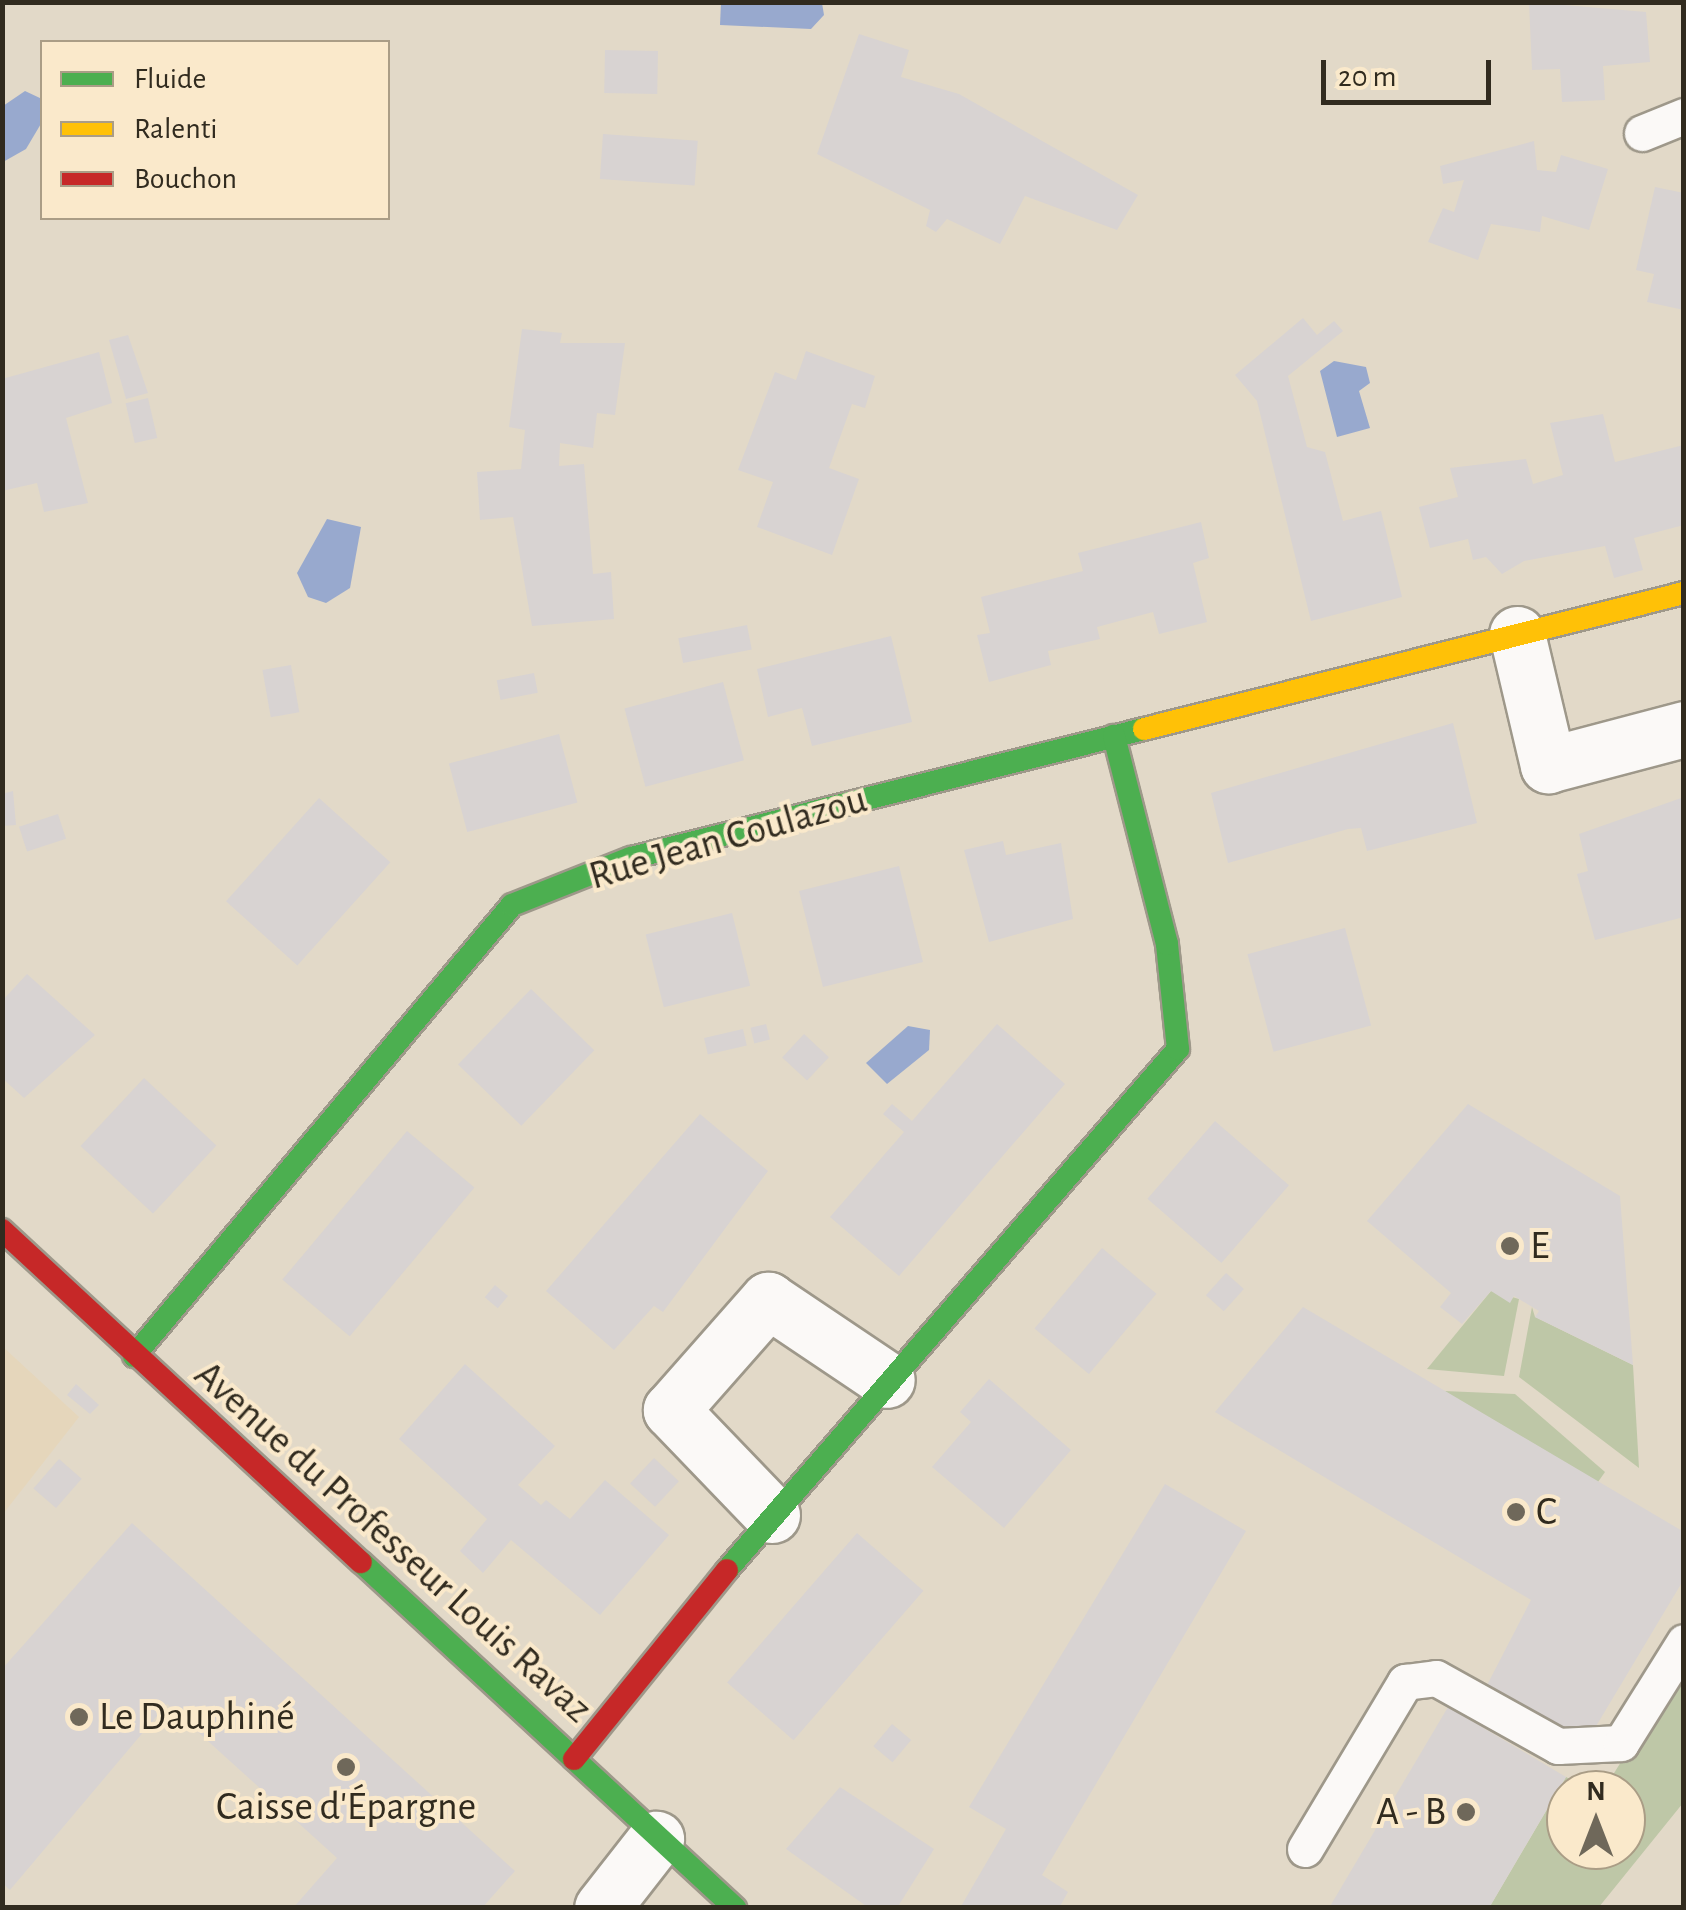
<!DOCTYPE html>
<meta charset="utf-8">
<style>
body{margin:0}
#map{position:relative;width:1686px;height:1910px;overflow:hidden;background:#e2d9c8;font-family:"Alegreya Sans",sans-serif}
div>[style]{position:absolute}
.built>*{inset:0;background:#e5d6bb}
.green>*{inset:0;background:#bec7a7}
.water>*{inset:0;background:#98a9ce}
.building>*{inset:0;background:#d8d3d2;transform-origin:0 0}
.roads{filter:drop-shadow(2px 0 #9e988a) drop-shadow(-2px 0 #9e988a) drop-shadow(0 2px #9e988a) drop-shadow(0 -2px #9e988a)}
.lane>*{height:35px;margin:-17.5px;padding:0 17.5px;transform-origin:17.5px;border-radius:17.5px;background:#fbf9f7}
.street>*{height:55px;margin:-27.5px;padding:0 27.5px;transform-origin:27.5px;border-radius:27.5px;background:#fbf9f7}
.fast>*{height:22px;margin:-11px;padding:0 11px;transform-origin:11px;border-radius:11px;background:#4caf50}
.slow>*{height:22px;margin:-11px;padding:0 11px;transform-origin:11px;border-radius:11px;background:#ffc107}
.jam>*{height:22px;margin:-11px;padding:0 11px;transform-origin:11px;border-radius:11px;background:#c62828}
.dots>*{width:28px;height:28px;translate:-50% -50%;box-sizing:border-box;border:5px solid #fae9cb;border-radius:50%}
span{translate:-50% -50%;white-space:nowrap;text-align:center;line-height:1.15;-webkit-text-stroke:8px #fae9cb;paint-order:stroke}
.street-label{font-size:40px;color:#312b1f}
.poi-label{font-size:40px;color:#312b1f}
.left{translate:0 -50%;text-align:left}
.right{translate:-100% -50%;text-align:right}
.frame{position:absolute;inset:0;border:5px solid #312b1f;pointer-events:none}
.legend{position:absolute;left:40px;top:40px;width:350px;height:180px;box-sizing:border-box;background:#fae9cb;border:2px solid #aa9d86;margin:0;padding:12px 18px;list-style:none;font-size:30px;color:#312b1f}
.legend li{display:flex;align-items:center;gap:20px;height:50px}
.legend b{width:50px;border:2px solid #aa9d86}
.north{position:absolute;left:1546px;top:1770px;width:100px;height:100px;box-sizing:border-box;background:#fae9cb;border:2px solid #aa9d86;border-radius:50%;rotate:0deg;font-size:28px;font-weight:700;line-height:40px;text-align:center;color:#312b1f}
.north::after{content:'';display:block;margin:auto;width:35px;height:45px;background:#6f685a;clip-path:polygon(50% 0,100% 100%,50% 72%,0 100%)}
.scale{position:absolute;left:1321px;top:60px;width:170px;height:45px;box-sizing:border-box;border:5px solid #312b1f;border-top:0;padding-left:12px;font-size:30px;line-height:35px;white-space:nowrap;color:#312b1f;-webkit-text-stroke:8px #fae9cb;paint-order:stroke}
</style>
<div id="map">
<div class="built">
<i style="clip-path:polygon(2px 1346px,79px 1417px,3px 1514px,2px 1514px)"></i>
</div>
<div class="green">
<i style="clip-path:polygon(1491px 1291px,1519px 1299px,1504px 1376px,1427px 1369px)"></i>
<i style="clip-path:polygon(1532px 1307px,1535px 1317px,1633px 1365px,1639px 1468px,1519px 1377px)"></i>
<i style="clip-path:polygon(1444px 1391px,1515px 1394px,1605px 1472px,1598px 1482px)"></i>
<i style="clip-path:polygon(evenodd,1683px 1662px,1683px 1803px,1599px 1907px,1489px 1908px,1566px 1777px,1582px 1785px,1611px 1778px,1683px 1662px,1566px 1790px,1626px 1790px,1626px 1850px,1566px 1850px,1566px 1790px)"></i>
</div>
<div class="water">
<i style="clip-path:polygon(721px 3px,822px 3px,824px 15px,811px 29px,720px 25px)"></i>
<i style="clip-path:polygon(25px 91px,42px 99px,42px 122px,26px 149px,3px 162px,3px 106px)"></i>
<i style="clip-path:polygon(1334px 361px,1366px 367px,1370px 383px,1359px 391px,1370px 428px,1337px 437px,1320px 371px)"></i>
<i style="clip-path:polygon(327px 519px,361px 527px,350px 588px,326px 603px,308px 597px,297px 573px)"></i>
<i style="clip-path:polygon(908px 1026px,930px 1030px,929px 1050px,887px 1084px,866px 1063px)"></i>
</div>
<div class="building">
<i style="clip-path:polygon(1529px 2px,1646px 12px,1650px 62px,1603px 66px,1605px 100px,1562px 102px,1560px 69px,1532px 70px)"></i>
<i style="clip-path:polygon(859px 34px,909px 50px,901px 77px,959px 94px,1138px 195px,1117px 230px,1025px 196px,1000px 244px,947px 219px,936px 232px,926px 226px,930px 210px,817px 154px)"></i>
<i style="left:605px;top:50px;width:53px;height:43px;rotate:1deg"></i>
<i style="left:603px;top:134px;width:95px;height:45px;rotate:4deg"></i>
<i style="clip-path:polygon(1534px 141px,1537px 170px,1556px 172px,1561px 155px,1608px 169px,1589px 230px,1542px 216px,1540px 232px,1491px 224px,1478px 260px,1428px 242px,1443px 208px,1454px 212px,1464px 180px,1443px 184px,1440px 166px)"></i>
<i style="clip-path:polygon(1655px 187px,1684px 193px,1684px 310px,1647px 302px,1654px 274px,1636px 270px)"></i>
<i style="clip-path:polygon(1303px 318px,1317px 335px,1334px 321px,1343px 331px,1288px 376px,1307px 447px,1325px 452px,1343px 521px,1381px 511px,1402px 597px,1311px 621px,1257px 401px,1235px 375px)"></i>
<i style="clip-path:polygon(522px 329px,562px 333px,560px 343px,625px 343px,615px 415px,597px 413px,593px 448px,560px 443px,559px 466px,584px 464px,593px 574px,611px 572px,614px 619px,532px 626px,513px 517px,480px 520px,477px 472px,521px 469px,525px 430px,509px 427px)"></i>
<i style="clip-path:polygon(128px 335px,148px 393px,126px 399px,109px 340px)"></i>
<i style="clip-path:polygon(806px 351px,875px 376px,865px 408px,852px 404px,829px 468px,859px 479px,832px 555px,757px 527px,773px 482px,738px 470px,775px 372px,796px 380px)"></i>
<i style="clip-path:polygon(99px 352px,112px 403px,66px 418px,88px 503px,44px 512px,37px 483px,2px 491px,2px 379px)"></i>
<i style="left:148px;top:398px;width:41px;height:23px;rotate:77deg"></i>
<i style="clip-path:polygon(1603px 414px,1615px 462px,1684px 445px,1684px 525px,1634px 538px,1643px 570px,1614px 578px,1605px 546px,1524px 561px,1502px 574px,1486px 557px,1473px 560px,1468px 539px,1430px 548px,1419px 507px,1458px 497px,1450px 468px,1526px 459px,1533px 484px,1563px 475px,1550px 423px)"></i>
<i style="clip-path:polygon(1201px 522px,1209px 558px,1193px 563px,1207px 622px,1159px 634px,1153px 612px,1097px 627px,1100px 639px,1048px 651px,1051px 665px,989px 682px,977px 635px,990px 633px,981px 597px,1083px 571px,1078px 553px)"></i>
<i style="left:747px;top:625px;width:25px;height:70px;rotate:79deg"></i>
<i style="clip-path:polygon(891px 636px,912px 722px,812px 746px,802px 708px,768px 717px,757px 669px)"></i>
<i style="left:291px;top:665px;width:48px;height:29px;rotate:80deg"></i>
<i style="left:534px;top:673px;width:20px;height:38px;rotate:79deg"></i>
<i style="left:723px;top:682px;width:81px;height:102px;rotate:75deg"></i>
<i style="clip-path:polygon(1453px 723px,1477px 823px,1367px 851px,1361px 828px,1348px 829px,1228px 863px,1211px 793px)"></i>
<i style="left:559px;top:734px;width:71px;height:114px;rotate:75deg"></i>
<i style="clip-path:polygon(13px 791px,16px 825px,2px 826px,2px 794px)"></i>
<i style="clip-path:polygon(1684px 797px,1684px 917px,1595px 940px,1577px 874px,1588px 871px,1579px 834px)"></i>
<i style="left:319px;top:798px;width:96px;height:139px;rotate:42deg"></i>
<i style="left:58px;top:814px;width:26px;height:41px;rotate:72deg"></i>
<i style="clip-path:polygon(1003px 841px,1006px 855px,1061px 843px,1073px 919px,989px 942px,964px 850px)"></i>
<i style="left:899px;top:866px;width:99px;height:103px;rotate:76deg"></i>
<i style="left:732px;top:913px;width:75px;height:89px;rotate:76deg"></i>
<i style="left:1345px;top:928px;width:101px;height:101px;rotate:75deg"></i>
<i style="clip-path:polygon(27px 974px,95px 1035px,24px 1098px,2px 1078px,2px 1001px)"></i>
<i style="left:531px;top:989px;width:88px;height:105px;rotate:44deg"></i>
<i style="left:766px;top:1024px;width:16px;height:16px;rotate:76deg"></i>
<i style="clip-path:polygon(997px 1024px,1065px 1084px,899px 1276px,830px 1217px,904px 1132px,883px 1114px,892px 1104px,912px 1121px)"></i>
<i style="left:743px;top:1029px;width:17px;height:40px;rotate:77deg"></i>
<i style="left:804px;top:1034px;width:34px;height:32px;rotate:43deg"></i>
<i style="left:144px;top:1078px;width:99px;height:93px;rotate:43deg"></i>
<i style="clip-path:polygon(1468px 1104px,1620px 1196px,1633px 1365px,1535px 1317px,1539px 1311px,1514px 1296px,1510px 1303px,1491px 1291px,1462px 1324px,1440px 1307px,1451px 1293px,1367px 1221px)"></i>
<i style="clip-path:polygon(700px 1114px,768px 1171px,663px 1312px,654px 1306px,614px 1350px,546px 1291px)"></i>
<i style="left:1215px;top:1121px;width:98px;height:103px;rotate:41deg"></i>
<i style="left:407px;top:1131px;width:88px;height:194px;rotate:40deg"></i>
<i style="left:1102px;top:1248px;width:71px;height:105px;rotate:40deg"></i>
<i style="left:1226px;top:1273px;width:24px;height:30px;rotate:42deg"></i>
<i style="left:495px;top:1285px;width:17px;height:16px;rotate:40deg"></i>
<i style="clip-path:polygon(1303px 1307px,1684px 1532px,1684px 1579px,1589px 1738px,1569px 1726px,1549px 1761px,1471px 1716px,1531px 1600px,1215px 1412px)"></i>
<i style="clip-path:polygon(465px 1364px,555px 1446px,518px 1485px,541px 1505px,546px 1500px,570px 1519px,605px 1480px,669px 1535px,600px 1615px,511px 1540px,483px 1573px,460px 1551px,487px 1519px,399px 1439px)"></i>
<i style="clip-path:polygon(989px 1379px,1071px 1450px,1004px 1528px,932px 1467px,971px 1422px,960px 1412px)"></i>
<i style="clip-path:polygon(76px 1384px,99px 1405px,90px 1414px,67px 1395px)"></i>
<i style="left:654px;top:1458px;width:34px;height:35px;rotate:43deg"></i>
<i style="left:59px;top:1459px;width:30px;height:39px;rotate:41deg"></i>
<i style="clip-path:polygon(1165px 1484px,1246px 1531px,1042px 1875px,1068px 1892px,1059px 1908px,960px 1908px,1006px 1829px,969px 1807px)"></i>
<i style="clip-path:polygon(132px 1523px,515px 1871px,482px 1908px,293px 1908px,337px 1858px,167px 1704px,10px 1890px,2px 1883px,2px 1669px)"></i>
<i style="left:857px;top:1533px;width:88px;height:198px;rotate:41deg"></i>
<i style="clip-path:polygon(1448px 1707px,1566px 1777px,1489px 1908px,1329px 1908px)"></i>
<i style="left:892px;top:1724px;width:25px;height:29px;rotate:40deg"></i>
<i style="clip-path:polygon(840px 1787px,934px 1849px,897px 1908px,869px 1908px,786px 1849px)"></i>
</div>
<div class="roads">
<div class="lane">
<i style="left:1642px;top:133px;width:45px;rotate:-22deg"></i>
<i style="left:1305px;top:1849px;width:195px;rotate:-59.1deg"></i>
<i style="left:1405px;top:1682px;width:31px;rotate:-7deg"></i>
<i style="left:1436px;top:1678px;width:140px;rotate:29.1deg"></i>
<i style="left:1558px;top:1746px;width:63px;rotate:-2.7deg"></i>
<i style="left:1621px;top:1743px;width:119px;rotate:-58deg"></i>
</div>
<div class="street">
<i style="left:1517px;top:634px;width:135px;rotate:76.7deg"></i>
<i style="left:1548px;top:765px;width:141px;rotate:-14.8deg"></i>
<i style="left:772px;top:1515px;width:146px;rotate:-133.9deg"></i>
<i style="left:671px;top:1410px;width:147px;rotate:-48.6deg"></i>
<i style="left:768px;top:1300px;width:143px;rotate:33.9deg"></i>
<i style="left:602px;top:1908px;width:88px;rotate:-52deg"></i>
</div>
<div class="fast">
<i style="left:134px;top:1356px;width:588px;rotate:-50.03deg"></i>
<i style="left:512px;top:905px;width:128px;rotate:-21.6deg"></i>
<i style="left:631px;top:858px;width:529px;rotate:-14.12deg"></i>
<i style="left:361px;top:1562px;width:510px;rotate:42.77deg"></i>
<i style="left:727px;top:1570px;width:689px;rotate:-49.12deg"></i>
<i style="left:1178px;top:1049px;width:106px;rotate:-96deg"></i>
<i style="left:1167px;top:944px;width:215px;rotate:-104.3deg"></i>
</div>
<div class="slow">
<i style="left:1144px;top:729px;width:557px;rotate:-14.14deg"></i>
</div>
<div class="jam">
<i style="left:2px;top:1230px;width:489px;rotate:42.8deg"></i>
<i style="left:574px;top:1759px;width:243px;rotate:-51deg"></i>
</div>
</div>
<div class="dots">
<i style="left:1510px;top:1246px;background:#6f685a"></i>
<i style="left:1516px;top:1512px;background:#6f685a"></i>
<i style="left:79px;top:1717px;background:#6f685a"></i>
<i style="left:346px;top:1767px;background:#6f685a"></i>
<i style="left:1466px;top:1812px;background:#6f685a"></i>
</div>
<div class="street-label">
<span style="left:728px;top:838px;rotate:-16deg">Rue Jean Coulazou</span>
<span style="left:393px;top:1542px;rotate:42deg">Avenue du Professeur Louis Ravaz</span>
</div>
<div class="poi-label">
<span class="left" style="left:1530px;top:1246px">E</span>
<span class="left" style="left:1536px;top:1512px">C</span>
<span class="left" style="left:99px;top:1717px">Le Dauphiné</span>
<span style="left:346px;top:1807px">Caisse d'Épargne</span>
<span class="right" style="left:1446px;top:1812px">A - B</span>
</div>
<div class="frame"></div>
<ul class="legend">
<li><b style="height:12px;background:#4caf50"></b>Fluide</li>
<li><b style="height:12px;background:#ffc107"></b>Ralenti</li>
<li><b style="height:12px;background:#c62828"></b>Bouchon</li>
</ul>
<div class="north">N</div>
<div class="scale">20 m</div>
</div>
